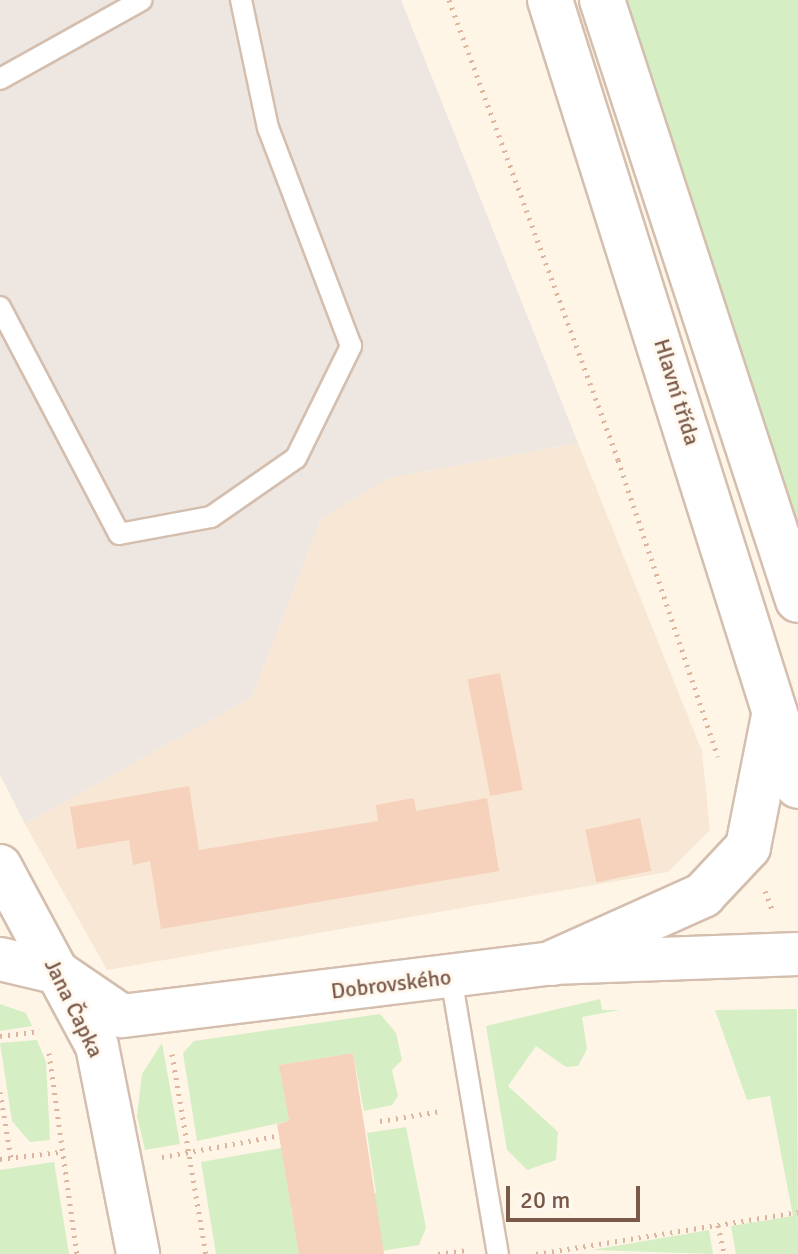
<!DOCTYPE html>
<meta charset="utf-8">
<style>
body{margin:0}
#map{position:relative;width:798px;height:1254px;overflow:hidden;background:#fef5e7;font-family:Signika,sans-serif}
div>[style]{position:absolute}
.residential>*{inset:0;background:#f7e7d4}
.industrial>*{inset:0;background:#eee7e1}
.green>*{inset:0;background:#d5eec3}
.building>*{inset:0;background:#f6d2bc;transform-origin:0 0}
.path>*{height:5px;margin-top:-2.5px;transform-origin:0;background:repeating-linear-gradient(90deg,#dcb59e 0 2px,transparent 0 8px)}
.roads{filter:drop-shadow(2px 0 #d4beae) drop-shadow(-2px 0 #d4beae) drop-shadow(0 2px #d4beae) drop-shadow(0 -2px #d4beae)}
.lane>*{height:20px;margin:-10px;padding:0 10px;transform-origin:10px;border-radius:10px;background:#fff}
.street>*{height:42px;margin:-21px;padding:0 21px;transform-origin:21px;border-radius:21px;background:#fff}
.secondary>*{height:44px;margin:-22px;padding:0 22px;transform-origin:22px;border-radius:22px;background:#fff}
span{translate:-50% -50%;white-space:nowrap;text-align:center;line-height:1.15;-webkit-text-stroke:6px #fff8ef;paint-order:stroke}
.street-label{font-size:22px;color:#7b5948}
.scale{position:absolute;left:506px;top:1186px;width:134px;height:36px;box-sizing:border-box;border:4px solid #7b5948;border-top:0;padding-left:10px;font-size:24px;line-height:28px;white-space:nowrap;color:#7b5948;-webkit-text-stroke:6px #fff8ef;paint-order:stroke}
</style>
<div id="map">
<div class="residential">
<i style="clip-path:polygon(578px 443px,702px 751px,710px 830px,668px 872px,107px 970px,25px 824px,252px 697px,321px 519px,389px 478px)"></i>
</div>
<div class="industrial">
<i style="clip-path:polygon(0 0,401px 0,578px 443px,389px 478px,321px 519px,252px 697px,25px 824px,0 775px)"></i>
</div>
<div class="green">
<i style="clip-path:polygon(626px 0,798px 0,798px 528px)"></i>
<i style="clip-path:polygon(600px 999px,602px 1010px,620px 1010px,582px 1017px,587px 1049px,578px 1066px,566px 1067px,536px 1046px,508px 1086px,558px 1132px,556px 1160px,527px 1170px,507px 1150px,486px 1026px)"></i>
<i style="clip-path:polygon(0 1004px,26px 1013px,32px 1026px,0 1031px)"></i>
<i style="clip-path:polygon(797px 1009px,798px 1254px,736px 1254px,731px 1226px,793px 1216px,770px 1096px,747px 1100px,715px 1010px)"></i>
<i style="clip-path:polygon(380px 1014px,396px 1033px,402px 1060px,392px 1070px,398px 1096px,392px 1105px,364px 1111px,353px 1053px,280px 1065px,289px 1121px,197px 1141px,183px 1053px,194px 1041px)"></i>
<i style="clip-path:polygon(37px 1040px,46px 1062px,50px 1140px,30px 1142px,12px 1121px,0 1043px)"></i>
<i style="clip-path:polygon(162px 1043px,180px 1144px,145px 1150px,137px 1116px,142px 1074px)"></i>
<i style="clip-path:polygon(406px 1127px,426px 1228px,419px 1245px,376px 1252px,365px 1195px,376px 1193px,367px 1133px)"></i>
<i style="clip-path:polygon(292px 1146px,291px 1207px,300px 1254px,216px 1254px,201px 1162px)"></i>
<i style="clip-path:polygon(54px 1162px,69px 1254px,0 1254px,0 1170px)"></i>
<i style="clip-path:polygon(709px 1230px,713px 1254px,592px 1250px)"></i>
</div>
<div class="building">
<i style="left:500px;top:673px;width:119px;height:33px;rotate:79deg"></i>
<i style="clip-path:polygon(189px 786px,199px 850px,378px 821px,376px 805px,414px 798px,416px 811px,487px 798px,499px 871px,161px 929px,150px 861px,133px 865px,129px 840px,77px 849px,70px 807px)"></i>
<i style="left:640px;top:818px;width:54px;height:56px;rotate:78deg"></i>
<i style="clip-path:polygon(353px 1053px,384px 1254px,299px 1254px,277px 1124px,289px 1121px,279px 1065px)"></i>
</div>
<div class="path">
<i style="left:449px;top:0;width:490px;rotate:69.8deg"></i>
<i style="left:618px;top:460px;width:313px;rotate:71.4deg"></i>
<i style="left:765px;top:891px;width:22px;rotate:69deg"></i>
<i style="left:0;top:1036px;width:40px;rotate:-7.1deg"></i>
<i style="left:49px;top:1053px;width:203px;rotate:82.1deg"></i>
<i style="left:172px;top:1054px;width:203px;rotate:80.4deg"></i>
<i style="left:0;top:1092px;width:67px;rotate:80.5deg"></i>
<i style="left:380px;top:1121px;width:62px;rotate:-9.3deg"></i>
<i style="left:162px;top:1157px;width:116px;rotate:-10.4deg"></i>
<i style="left:0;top:1159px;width:59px;rotate:-6.8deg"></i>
<i style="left:718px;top:1225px;width:30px;rotate:78deg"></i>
<i style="left:438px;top:1254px;width:27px;rotate:-8deg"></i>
<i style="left:536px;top:1254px;width:265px;rotate:-9.1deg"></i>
</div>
<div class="roads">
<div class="lane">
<i style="left:0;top:79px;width:162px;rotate:-29.1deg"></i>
<i style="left:0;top:307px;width:256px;rotate:62.3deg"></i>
<i style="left:119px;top:534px;width:94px;rotate:-10.5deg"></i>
<i style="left:211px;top:517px;width:103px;rotate:-34.8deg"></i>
<i style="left:296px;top:458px;width:125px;rotate:-63.8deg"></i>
<i style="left:351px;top:346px;width:233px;rotate:-110.8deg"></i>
<i style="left:268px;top:128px;width:131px;rotate:-101.9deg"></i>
<i style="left:451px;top:977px;width:281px;rotate:80.4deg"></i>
</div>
<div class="street">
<i style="left:0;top:866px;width:204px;rotate:61.7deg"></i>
<i style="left:97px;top:1046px;width:212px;rotate:78.8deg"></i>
<i style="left:0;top:959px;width:61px;rotate:13.3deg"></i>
<i style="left:59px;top:973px;width:76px;rotate:34.3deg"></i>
<i style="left:122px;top:1016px;width:433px;rotate:-7deg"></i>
<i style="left:552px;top:963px;width:246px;rotate:-2.1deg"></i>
</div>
<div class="secondary">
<i style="left:550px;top:0;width:824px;rotate:72.49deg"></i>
<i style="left:602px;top:0;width:631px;rotate:71.91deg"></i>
<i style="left:552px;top:963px;width:166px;rotate:-24.2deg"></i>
<i style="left:703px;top:895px;width:66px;rotate:-46.8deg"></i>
<i style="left:748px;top:847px;width:134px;rotate:-78.8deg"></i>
</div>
</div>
<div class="street-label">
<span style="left:677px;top:392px;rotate:73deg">Hlavní třída</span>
<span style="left:391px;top:984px;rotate:-7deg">Dobrovského</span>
<span style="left:74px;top:1008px;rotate:64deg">Jana Čapka</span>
</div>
<div class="scale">20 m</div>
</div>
